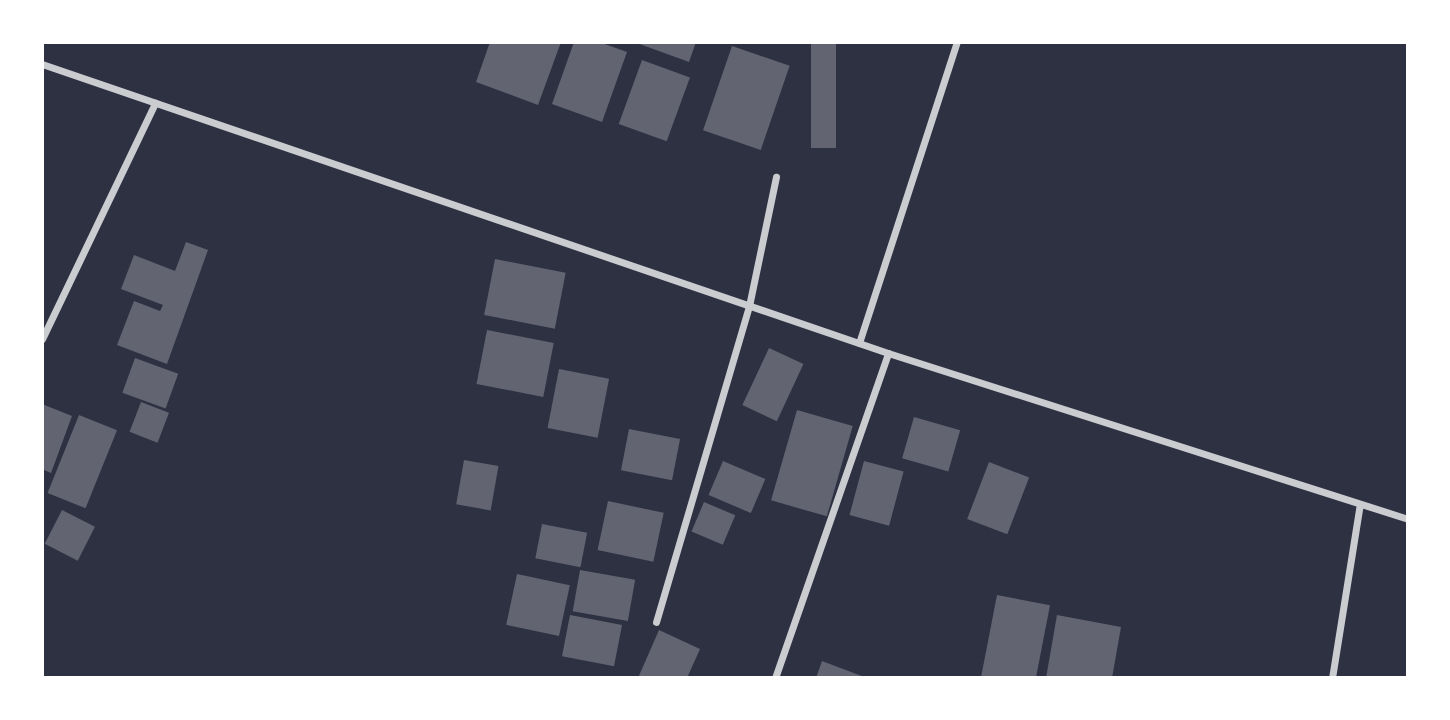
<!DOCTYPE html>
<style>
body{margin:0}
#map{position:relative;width:1450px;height:720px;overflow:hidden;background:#2d3142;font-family:Commissioner,sans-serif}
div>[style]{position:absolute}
.building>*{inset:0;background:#626471;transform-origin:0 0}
.minor>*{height:7px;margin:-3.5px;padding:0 3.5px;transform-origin:3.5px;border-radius:3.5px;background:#caccd0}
span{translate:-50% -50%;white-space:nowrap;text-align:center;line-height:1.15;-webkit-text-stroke:5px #fff;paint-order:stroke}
.frame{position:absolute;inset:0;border:44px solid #fff;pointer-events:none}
</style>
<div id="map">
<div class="building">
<i style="clip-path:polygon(490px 42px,561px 42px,538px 105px,476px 82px)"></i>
<i style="clip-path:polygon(574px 42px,599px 42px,627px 52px,602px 122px,552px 104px)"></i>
<i style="clip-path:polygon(634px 42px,696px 42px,689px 62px)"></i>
<i style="left:811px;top:42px;width:25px;height:106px"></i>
<i style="left:732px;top:46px;width:61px;height:89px;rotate:19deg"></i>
<i style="left:642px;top:60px;width:51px;height:68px;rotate:20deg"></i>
<i style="clip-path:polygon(186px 242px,208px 250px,167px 364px,117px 345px,134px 301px,160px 311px,163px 305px,121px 289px,134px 255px,175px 271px)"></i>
<i style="left:495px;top:259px;width:72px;height:57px;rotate:11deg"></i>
<i style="left:487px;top:330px;width:68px;height:55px;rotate:11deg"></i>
<i style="left:769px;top:348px;width:38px;height:63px;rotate:25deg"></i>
<i style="left:135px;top:358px;width:46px;height:37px;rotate:20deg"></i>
<i style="left:559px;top:369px;width:51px;height:60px;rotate:11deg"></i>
<i style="left:141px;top:402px;width:30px;height:32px;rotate:21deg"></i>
<i style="clip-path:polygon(42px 404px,72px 416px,51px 473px,42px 469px)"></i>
<i style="left:797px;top:410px;width:58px;height:94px;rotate:16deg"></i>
<i style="left:79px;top:415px;width:41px;height:84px;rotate:22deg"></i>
<i style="left:914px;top:417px;width:48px;height:43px;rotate:16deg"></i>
<i style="left:629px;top:429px;width:52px;height:42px;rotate:11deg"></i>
<i style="left:464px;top:460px;width:35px;height:45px;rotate:10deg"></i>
<i style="left:723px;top:461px;width:46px;height:37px;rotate:23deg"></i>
<i style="left:864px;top:461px;width:41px;height:56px;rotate:15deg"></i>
<i style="left:989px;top:462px;width:43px;height:61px;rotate:21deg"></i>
<i style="left:608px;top:501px;width:57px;height:50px;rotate:12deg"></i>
<i style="left:704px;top:502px;width:34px;height:32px;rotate:23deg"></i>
<i style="left:62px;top:510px;width:37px;height:38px;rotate:27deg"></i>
<i style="left:542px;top:524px;width:46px;height:35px;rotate:11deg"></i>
<i style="left:580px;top:570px;width:56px;height:42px;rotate:10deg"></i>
<i style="left:517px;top:574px;width:54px;height:52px;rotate:12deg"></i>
<i style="left:997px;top:595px;width:54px;height:84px;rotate:11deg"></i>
<i style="left:570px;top:615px;width:53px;height:42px;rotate:11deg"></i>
<i style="clip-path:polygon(1057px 615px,1121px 627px,1112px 678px,1046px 678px)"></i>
<i style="clip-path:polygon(659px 630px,700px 649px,687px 678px,638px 678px)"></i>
<i style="clip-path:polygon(822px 661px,867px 678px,816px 678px)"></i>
</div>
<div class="minor">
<i style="left:42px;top:64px;width:894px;rotate:18.86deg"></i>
<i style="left:888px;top:353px;width:546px;rotate:17.7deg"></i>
<i style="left:42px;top:339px;width:262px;rotate:-64.4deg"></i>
<i style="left:859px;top:343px;width:317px;rotate:-72deg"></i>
<i style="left:656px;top:622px;width:329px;rotate:-73.6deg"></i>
<i style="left:749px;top:306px;width:132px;rotate:-78.2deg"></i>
<i style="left:775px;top:678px;width:344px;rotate:-70.8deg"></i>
<i style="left:1332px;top:678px;width:176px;rotate:-80.9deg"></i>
</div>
<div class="frame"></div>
</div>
